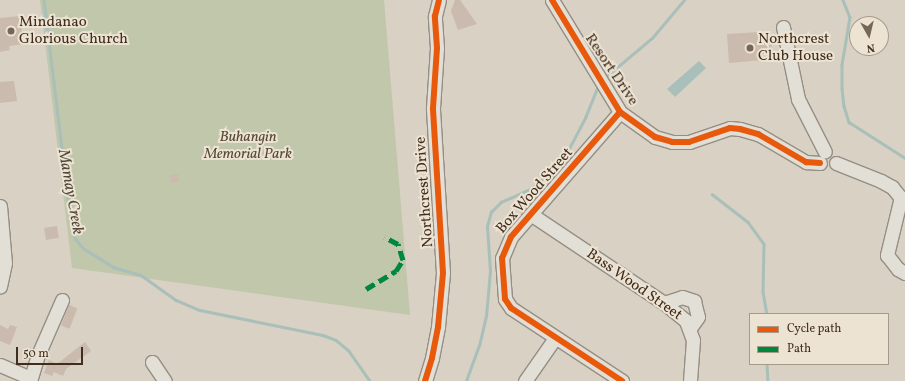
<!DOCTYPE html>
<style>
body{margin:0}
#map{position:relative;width:905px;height:381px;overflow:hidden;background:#d9d1c3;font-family:Vollkorn,serif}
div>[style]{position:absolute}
.green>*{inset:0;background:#c0c7aa}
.water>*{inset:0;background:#a9bfb9}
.stream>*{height:2.5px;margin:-1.25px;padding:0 1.25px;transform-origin:1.25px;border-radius:1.25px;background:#a9bfb9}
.building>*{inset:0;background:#cbbaae;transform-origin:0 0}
.roads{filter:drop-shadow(1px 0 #958e84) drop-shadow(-1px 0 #958e84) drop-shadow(0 1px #958e84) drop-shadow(0 -1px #958e84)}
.minor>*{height:13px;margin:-6.5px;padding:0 6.5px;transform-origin:6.5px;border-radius:6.5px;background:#e2dfd7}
.quiet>*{height:5px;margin-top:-2.5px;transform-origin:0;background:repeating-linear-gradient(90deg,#00873e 0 10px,transparent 0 15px)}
.cycleway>*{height:6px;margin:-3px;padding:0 3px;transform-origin:3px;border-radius:3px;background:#e8590c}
.dots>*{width:11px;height:11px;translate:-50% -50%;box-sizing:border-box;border:2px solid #ece3d3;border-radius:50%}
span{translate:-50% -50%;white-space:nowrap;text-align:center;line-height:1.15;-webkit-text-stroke:4px #ece3d3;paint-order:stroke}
.poi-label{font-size:15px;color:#412d1e}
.left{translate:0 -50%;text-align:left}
.street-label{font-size:15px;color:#412d1e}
.park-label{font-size:15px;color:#564a36;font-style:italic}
.water-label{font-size:16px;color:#52493c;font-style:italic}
.legend{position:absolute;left:749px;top:313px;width:140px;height:52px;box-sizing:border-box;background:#ece3d3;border:1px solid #a89a8b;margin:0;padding:5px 7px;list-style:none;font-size:12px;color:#412d1e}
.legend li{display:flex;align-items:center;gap:8px;height:20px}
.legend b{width:20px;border:1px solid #a89a8b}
.north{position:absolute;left:849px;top:16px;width:40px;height:40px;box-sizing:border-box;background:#ece3d3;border:1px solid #a89a8b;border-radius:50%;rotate:172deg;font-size:11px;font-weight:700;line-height:16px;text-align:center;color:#412d1e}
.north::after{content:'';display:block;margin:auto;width:14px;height:18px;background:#766658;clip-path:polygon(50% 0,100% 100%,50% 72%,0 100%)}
.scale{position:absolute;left:16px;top:347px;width:67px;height:18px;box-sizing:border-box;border:2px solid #412d1e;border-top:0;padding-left:5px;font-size:12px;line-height:14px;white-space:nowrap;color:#412d1e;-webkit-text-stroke:3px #ece3d3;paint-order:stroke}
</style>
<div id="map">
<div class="green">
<i style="clip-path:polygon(40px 0,384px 0,410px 315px,72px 268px)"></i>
</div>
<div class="water">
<i style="clip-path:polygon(699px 61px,706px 68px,675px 97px,667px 89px)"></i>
</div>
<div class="stream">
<i style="left:44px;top:0;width:217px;rotate:83.1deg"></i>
<i style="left:70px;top:215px;width:24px;rotate:78deg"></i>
<i style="left:75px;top:238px;width:13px;rotate:51deg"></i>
<i style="left:83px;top:248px;width:36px;rotate:32deg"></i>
<i style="left:113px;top:267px;width:29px;rotate:16deg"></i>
<i style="left:141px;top:275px;width:43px;rotate:35.5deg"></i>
<i style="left:176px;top:300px;width:26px;rotate:23deg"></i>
<i style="left:200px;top:310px;width:126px;rotate:11.5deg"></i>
<i style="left:323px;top:335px;width:14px;rotate:21deg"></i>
<i style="left:336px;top:340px;width:17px;rotate:40deg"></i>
<i style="left:349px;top:351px;width:37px;rotate:55deg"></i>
<i style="left:843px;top:0;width:18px;rotate:68deg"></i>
<i style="left:850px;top:17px;width:49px;rotate:99.5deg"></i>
<i style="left:842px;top:65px;width:23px;rotate:90deg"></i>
<i style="left:842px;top:88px;width:18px;rotate:84deg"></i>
<i style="left:844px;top:106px;width:17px;rotate:73deg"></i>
<i style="left:849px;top:122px;width:67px;rotate:32.7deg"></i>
<i style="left:608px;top:75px;width:57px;rotate:-40.1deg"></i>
<i style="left:652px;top:38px;width:50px;rotate:-49.9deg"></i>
<i style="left:712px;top:194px;width:46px;rotate:37.9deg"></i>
<i style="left:748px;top:222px;width:27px;rotate:54deg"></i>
<i style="left:764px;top:244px;width:48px;rotate:91.2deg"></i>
<i style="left:763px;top:292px;width:22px;rotate:80deg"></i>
<i style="left:767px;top:364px;width:17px;rotate:87deg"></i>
<i style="left:466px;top:381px;width:37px;rotate:-70deg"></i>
<i style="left:479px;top:346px;width:31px;rotate:-77deg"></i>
<i style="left:486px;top:316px;width:45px;rotate:-84.9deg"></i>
<i style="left:490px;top:271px;width:45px;rotate:-93.8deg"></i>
<i style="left:487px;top:226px;width:15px;rotate:-74deg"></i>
<i style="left:491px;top:212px;width:14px;rotate:-45deg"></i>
<i style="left:501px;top:202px;width:34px;rotate:-24deg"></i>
<i style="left:532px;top:188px;width:40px;rotate:-41deg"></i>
<i style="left:562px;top:162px;width:50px;rotate:-62.4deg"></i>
<i style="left:585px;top:118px;width:35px;rotate:-68deg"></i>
</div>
<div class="building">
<i style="clip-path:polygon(455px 0,460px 0,477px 24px,458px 30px,451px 11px)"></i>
<i style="clip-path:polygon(20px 16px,23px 44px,9px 46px,10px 50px,0 52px,0 18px)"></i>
<i style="clip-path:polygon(760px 32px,761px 43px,771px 42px,772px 53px,762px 54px,762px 60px,729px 63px,727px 34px)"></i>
<i style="clip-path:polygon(14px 81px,17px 101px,0 103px,0 82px)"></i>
<i style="left:178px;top:174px;width:8px;height:8px;rotate:83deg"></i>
<i style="left:57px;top:226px;width:12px;height:13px;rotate:81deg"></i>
<i style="left:69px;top:305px;width:9px;height:22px;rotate:21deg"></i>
<i style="clip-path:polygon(0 325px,8px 329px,10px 325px,17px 327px,10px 345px,0 341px)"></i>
<i style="clip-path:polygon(85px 342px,91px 351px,66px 369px,63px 376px,54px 372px,52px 376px,44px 373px,49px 360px,57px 364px)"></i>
</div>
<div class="roads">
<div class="minor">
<i style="left:552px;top:0;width:131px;rotate:58.7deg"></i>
<i style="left:620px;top:112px;width:43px;rotate:35.5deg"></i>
<i style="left:655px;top:137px;width:18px;rotate:16deg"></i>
<i style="left:672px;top:142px;width:17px"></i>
<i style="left:689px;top:142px;width:43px;rotate:-18.9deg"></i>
<i style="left:730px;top:128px;width:10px;rotate:6deg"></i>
<i style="left:740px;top:129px;width:19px;rotate:16deg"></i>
<i style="left:758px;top:134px;width:56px;rotate:30.3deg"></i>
<i style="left:806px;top:162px;width:14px;rotate:4deg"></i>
<i style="left:783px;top:27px;width:74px;rotate:78.2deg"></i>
<i style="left:798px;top:99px;width:59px;rotate:63deg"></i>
<i style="left:620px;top:112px;width:166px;rotate:131.1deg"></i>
<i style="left:511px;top:237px;width:23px;rotate:113deg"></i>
<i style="left:502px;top:258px;width:41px;rotate:85.8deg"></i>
<i style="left:505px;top:299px;width:11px;rotate:56deg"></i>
<i style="left:511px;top:308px;width:133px;rotate:33.3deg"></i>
<i style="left:836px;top:163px;width:48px;rotate:21.8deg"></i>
<i style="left:881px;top:181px;width:13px;rotate:29deg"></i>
<i style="left:892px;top:187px;width:21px;rotate:51deg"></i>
<i style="left:901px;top:197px;width:60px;rotate:103.6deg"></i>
<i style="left:887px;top:255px;width:18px;rotate:52deg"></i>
<i style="left:898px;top:269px;width:8px;rotate:30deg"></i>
<i style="left:0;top:206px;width:57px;rotate:85deg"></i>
<i style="left:5px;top:263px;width:24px;rotate:102deg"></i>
<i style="left:532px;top:215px;width:159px;rotate:33.7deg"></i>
<i style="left:664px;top:303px;width:28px;rotate:39deg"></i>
<i style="left:686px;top:321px;width:20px;rotate:70deg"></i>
<i style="left:693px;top:340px;width:41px;rotate:94.2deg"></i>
<i style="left:664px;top:303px;width:19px;rotate:-18deg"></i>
<i style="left:682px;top:297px;width:13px;rotate:18deg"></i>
<i style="left:694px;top:301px;width:16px;rotate:76deg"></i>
<i style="left:698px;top:317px;width:14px;rotate:126deg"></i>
<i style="left:152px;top:362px;width:23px;rotate:56deg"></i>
<i style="left:0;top:365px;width:33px;rotate:23deg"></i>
<i style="left:30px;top:381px;width:27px;rotate:-73deg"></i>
<i style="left:38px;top:355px;width:60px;rotate:-66.4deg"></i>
<i style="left:425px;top:381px;width:24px;rotate:-73deg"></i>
<i style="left:432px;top:358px;width:32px;rotate:-79deg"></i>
<i style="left:438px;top:327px;width:54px;rotate:-84.7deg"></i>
<i style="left:443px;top:273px;width:165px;rotate:-93.5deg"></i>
<i style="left:433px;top:108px;width:60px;rotate:-86.2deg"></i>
<i style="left:437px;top:48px;width:32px;rotate:-94deg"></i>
<i style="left:435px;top:16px;width:16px;rotate:-76deg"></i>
<i style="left:525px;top:381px;width:52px;rotate:-55.1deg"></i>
</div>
</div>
<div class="quiet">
<i style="left:366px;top:289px;width:35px;rotate:-31deg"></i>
<i style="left:396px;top:271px;width:13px;rotate:-58deg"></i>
<i style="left:403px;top:260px;width:17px;rotate:-107deg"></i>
<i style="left:398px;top:244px;width:15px;rotate:-152deg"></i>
</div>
<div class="cycleway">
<i style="left:552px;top:0;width:131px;rotate:58.7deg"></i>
<i style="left:620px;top:112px;width:43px;rotate:35.5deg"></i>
<i style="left:655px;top:137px;width:18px;rotate:16deg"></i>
<i style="left:672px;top:142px;width:17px"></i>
<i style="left:689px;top:142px;width:43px;rotate:-18.9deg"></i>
<i style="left:730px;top:128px;width:10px;rotate:6deg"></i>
<i style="left:740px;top:129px;width:19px;rotate:16deg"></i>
<i style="left:758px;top:134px;width:56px;rotate:30.3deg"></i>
<i style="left:806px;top:162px;width:14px;rotate:4deg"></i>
<i style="left:620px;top:112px;width:166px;rotate:131.1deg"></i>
<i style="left:511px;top:237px;width:23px;rotate:113deg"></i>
<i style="left:502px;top:258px;width:41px;rotate:85.8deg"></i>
<i style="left:505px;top:299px;width:11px;rotate:56deg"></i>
<i style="left:511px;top:308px;width:133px;rotate:33.3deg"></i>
<i style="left:425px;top:381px;width:24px;rotate:-73deg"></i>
<i style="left:432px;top:358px;width:32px;rotate:-79deg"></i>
<i style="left:438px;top:327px;width:54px;rotate:-84.7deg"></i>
<i style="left:443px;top:273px;width:165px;rotate:-93.5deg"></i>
<i style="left:433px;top:108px;width:60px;rotate:-86.2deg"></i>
<i style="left:437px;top:48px;width:32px;rotate:-94deg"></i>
<i style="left:435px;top:16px;width:16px;rotate:-76deg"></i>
</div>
<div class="dots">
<i style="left:11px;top:31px;background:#766658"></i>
<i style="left:750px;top:48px;background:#766658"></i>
</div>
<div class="poi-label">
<span class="left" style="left:19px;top:31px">Mindanao<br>Glorious Church</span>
<span class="left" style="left:758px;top:48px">Northcrest<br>Club House</span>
</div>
<div class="street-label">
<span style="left:611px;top:70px;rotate:56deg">Resort Drive</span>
<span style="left:535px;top:191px;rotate:-49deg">Box Wood Street</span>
<span style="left:425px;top:192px;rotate:-94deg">Northcrest Drive</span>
<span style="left:634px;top:285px;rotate:35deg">Bass Wood Street</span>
</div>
<div class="park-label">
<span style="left:248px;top:146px">Buhangin<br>Memorial Park</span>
</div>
<div class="water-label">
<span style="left:70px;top:192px;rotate:80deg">Mamay Creek</span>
</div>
<ul class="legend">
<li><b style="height:5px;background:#e8590c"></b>Cycle path</li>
<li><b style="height:5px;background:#00873e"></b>Path</li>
</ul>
<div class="north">N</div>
<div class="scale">50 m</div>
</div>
